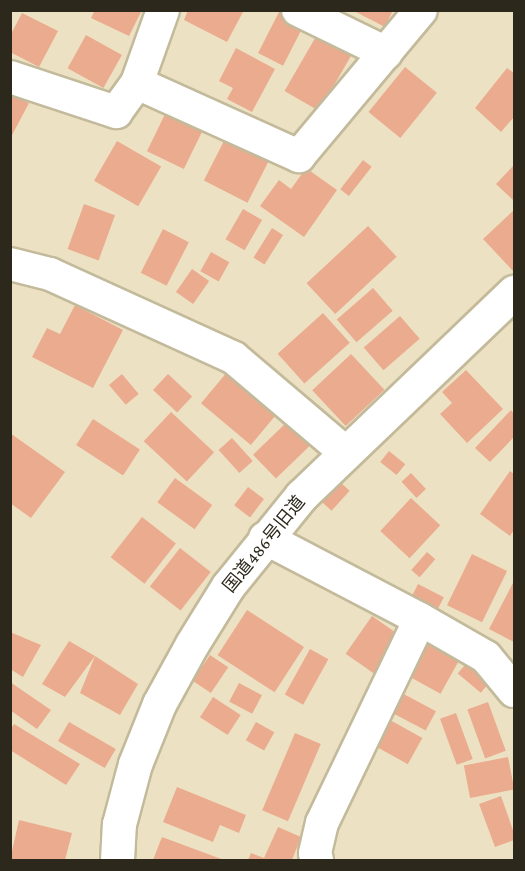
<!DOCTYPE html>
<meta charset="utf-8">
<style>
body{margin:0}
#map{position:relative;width:525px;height:871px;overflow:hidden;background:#ece2c3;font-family:"Crimson Pro","Noto Sans JP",serif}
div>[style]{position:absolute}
.building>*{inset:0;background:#ebab8e;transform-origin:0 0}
.roads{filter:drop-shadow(2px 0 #c3ba9b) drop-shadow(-2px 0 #c3ba9b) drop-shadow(0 2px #c3ba9b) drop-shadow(0 -2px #c3ba9b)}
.minor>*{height:32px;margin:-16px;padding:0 16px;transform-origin:16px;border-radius:16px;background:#fff}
.tertiary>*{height:33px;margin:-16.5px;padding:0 16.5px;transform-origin:16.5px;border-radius:16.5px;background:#fff}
span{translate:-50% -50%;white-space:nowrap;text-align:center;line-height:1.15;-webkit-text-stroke:4.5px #fff;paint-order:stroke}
.street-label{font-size:18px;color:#2c281c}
.frame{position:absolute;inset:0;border:12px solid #2c281c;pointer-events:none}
</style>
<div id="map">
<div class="building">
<i style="clip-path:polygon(95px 10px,142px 10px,129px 36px,91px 18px)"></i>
<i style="clip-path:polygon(188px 10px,244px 10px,227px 42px,184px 20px)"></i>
<i style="clip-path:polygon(352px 10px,393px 10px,385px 27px)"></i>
<i style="left:279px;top:12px;width:28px;height:46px;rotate:27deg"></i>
<i style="clip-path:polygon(22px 13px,58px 31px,39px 67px,10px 52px,10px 36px)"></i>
<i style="left:318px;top:33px;width:40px;height:67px;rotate:30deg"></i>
<i style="left:86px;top:35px;width:41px;height:38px;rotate:29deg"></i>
<i style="clip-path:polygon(236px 48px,275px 69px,252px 112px,227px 99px,233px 88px,219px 81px)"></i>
<i style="left:405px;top:67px;width:41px;height:58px;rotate:39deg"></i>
<i style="clip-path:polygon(507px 68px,514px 73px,514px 117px,501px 132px,475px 108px)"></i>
<i style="clip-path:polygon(10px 94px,29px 103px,10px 139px)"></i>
<i style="left:168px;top:108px;width:41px;height:48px;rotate:26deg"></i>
<i style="left:227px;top:135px;width:49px;height:51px;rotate:27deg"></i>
<i style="left:117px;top:141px;width:51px;height:46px;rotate:30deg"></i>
<i style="left:363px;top:160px;width:11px;height:37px;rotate:38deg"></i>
<i style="clip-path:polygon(514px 165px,514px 201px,496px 184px)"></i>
<i style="clip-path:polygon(306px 168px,337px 190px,304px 237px,260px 206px,279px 180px,291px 189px)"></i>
<i style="left:84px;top:204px;width:33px;height:48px;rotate:20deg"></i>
<i style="left:243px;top:209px;width:22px;height:35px;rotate:30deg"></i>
<i style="clip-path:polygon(514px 210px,514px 270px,513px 271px,483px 239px)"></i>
<i style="left:368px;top:226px;width:42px;height:84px;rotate:47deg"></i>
<i style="left:272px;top:228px;width:13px;height:35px;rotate:32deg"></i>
<i style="left:163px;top:229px;width:29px;height:49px;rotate:27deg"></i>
<i style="left:211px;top:252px;width:21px;height:22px;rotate:29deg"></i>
<i style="left:192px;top:269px;width:21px;height:28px;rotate:35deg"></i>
<i style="left:373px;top:288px;width:30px;height:48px;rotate:49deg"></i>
<i style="clip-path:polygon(75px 305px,123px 330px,93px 388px,32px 357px,47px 328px,60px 334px)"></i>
<i style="left:323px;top:313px;width:40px;height:61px;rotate:48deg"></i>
<i style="left:400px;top:316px;width:30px;height:48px;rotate:49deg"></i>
<i style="left:351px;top:354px;width:49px;height:53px;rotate:47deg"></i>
<i style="clip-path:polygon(466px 370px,503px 409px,467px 443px,440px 414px,452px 403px,442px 392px)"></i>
<i style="left:228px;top:371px;width:65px;height:42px;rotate:40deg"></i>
<i style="left:122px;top:374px;width:26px;height:17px;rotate:50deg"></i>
<i style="left:168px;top:374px;width:33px;height:22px;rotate:43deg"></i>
<i style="clip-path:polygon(511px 410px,514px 414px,514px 437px,490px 462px,475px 448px)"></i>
<i style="left:171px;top:412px;width:59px;height:40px;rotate:43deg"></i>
<i style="left:93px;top:419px;width:56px;height:31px;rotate:33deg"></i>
<i style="left:289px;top:420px;width:33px;height:50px;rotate:46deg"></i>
<i style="clip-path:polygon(10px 433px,65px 472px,31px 518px,10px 503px)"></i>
<i style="left:232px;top:438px;width:31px;height:18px;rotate:48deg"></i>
<i style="left:389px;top:451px;width:21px;height:14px;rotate:39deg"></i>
<i style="clip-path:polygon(510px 471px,514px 474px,514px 530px,510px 536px,480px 514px)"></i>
<i style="left:411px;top:473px;width:22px;height:13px;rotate:47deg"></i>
<i style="left:175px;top:478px;width:46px;height:30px;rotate:36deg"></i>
<i style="left:340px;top:482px;width:13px;height:27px;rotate:42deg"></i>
<i style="left:248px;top:487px;width:20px;height:23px;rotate:37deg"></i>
<i style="left:411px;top:498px;width:40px;height:45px;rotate:43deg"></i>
<i style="left:142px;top:517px;width:43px;height:51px;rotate:38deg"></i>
<i style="left:180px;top:548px;width:39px;height:49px;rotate:38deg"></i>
<i style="left:427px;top:552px;width:11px;height:24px;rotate:41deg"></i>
<i style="left:472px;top:554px;width:39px;height:57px;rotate:26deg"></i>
<i style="clip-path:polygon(514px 581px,514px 642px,489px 629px)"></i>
<i style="left:418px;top:584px;width:29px;height:17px;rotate:27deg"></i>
<i style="left:247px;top:610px;width:68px;height:54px;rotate:33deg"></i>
<i style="left:372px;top:616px;width:35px;height:46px;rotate:35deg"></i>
<i style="clip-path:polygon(10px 632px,41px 645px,23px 677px,10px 669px)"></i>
<i style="left:424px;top:639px;width:41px;height:40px;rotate:29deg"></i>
<i style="clip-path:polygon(69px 641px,95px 656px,65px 697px,42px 684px)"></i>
<i style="left:310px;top:649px;width:21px;height:52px;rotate:29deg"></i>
<i style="left:210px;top:655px;width:22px;height:31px;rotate:34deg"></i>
<i style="clip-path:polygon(95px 656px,138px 684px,120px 715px,80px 693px)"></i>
<i style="left:470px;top:659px;width:30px;height:19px;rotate:40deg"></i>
<i style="clip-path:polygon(10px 682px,51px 710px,37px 729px,10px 710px)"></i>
<i style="left:239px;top:683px;width:26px;height:21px;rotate:28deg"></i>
<i style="left:398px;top:691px;width:43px;height:22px;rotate:28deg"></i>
<i style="left:213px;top:697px;width:33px;height:24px;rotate:33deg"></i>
<i style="left:488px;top:702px;width:52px;height:22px;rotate:70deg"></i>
<i style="left:456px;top:713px;width:49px;height:17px;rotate:70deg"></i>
<i style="left:390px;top:720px;width:37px;height:30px;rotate:29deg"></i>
<i style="left:69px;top:722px;width:54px;height:22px;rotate:30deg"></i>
<i style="left:256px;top:722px;width:21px;height:21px;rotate:29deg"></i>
<i style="clip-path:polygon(14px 724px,80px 764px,66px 785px,10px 750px,10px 730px)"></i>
<i style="left:295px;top:733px;width:28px;height:84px;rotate:23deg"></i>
<i style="left:508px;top:757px;width:33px;height:45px;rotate:79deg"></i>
<i style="clip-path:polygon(177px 787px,246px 815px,239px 833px,220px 825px,213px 842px,163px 822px)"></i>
<i style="clip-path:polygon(501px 796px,514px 833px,514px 840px,495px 847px,479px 804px)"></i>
<i style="clip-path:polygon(19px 820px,72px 833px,65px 860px,10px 860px)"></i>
<i style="clip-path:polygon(278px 827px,301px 837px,292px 860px,248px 860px,251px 853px,264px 858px)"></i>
<i style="clip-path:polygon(162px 837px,224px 860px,153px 860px)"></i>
</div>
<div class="roads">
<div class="minor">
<i style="left:298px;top:10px;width:98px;rotate:26deg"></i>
<i style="left:10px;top:77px;width:112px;rotate:18.3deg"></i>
<i style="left:116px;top:112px;width:36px;rotate:-54deg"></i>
<i style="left:137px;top:83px;width:178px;rotate:24.3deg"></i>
<i style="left:299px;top:156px;width:190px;rotate:-50.1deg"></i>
<i style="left:137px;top:83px;width:77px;rotate:-70.4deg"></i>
<i style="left:10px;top:264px;width:41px;rotate:14deg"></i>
<i style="left:50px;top:274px;width:202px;rotate:24.5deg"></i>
<i style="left:234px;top:358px;width:145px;rotate:40.3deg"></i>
<i style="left:265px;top:538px;width:175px;rotate:27.6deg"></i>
<i style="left:420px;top:619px;width:76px;rotate:29.9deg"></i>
<i style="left:486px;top:657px;width:44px;rotate:50.5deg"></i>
<i style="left:317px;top:860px;width:7px;rotate:-106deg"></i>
<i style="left:315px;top:853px;width:31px;rotate:-77deg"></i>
<i style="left:322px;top:823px;width:226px;rotate:-64.3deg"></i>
</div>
<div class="tertiary">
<i style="left:117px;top:860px;width:36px;rotate:-87deg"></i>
<i style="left:119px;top:824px;width:62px;rotate:-75.1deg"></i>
<i style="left:135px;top:764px;width:65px;rotate:-68.2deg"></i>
<i style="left:159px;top:704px;width:68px;rotate:-61.2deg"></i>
<i style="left:192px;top:644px;width:68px;rotate:-58.2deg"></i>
<i style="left:228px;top:586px;width:116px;rotate:-51deg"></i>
<i style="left:301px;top:496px;width:295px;rotate:-43.8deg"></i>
</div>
</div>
<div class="street-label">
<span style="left:264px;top:544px;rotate:-51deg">国道486号旧道</span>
</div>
<div class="frame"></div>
</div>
